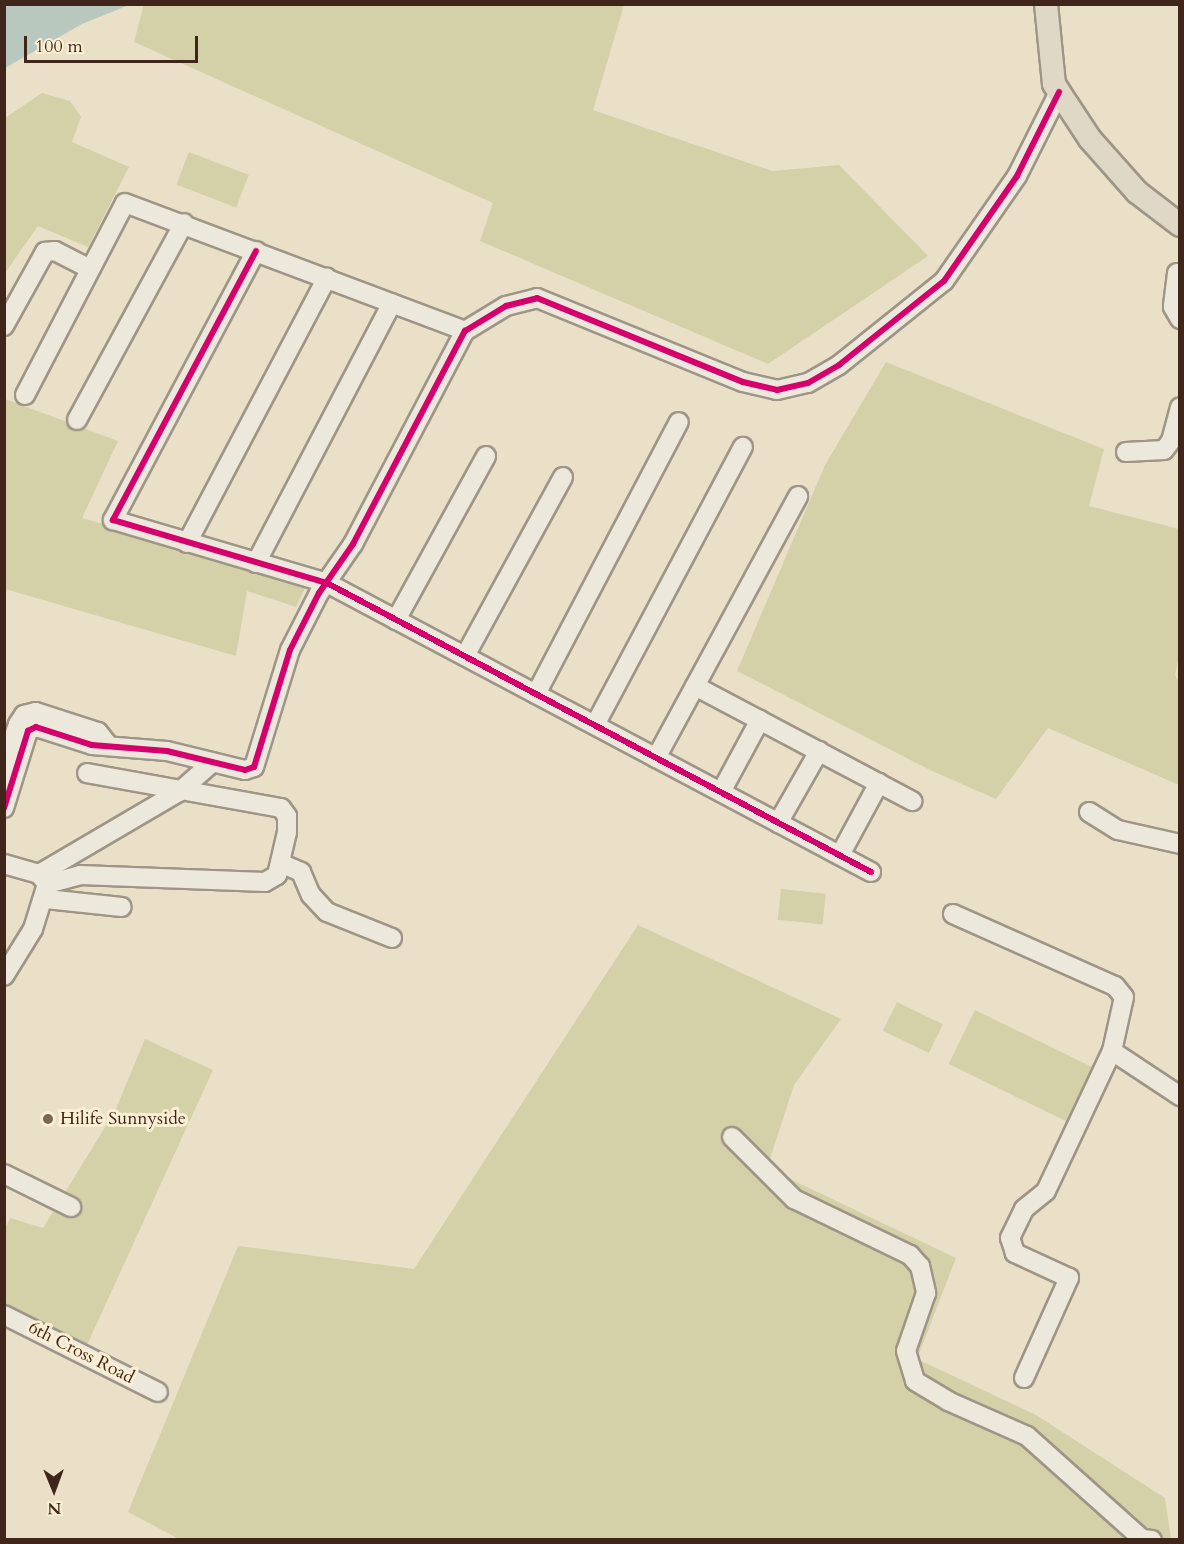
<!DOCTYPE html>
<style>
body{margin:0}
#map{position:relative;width:1184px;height:1544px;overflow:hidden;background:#eae0c8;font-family:Cardo,serif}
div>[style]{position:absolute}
.green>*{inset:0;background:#d4d0a7;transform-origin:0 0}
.water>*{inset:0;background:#b8c8bf}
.roads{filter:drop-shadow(2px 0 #9e9586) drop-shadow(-2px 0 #9e9586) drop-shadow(0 2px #9e9586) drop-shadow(0 -2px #9e9586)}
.minor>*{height:18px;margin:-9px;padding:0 9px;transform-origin:9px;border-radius:9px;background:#ede8dc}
.major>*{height:22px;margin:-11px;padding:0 11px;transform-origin:11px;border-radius:11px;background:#e0d8c6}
.cycleway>*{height:6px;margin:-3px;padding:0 3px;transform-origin:3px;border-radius:3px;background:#d6006c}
.dots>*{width:16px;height:16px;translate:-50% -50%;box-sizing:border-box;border:3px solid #faefd2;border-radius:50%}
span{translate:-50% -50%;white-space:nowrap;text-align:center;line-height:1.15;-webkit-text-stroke:6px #faefd2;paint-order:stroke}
.poi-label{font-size:18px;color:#40261a}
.left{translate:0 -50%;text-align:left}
.street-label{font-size:18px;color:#40261a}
.frame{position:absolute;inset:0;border:6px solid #40261a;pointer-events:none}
.north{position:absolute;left:24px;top:1460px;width:60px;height:60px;-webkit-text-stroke:4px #faefd2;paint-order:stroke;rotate:179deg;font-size:16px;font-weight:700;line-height:24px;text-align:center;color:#40261a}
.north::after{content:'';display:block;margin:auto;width:21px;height:27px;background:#40261a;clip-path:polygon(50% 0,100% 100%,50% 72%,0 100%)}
.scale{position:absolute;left:24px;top:36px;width:174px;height:27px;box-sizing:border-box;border:3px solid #40261a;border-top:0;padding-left:8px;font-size:18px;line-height:21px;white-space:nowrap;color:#40261a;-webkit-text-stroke:4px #faefd2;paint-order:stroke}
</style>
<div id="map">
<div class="green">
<i style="clip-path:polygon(144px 4px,624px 5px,593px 110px,772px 171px,839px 165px,928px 256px,768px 364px,480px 241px,493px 203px,134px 42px)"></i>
<i style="clip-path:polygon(42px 93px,70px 101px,81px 117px,72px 142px,129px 167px,88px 247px,38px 226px,5px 273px,5px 118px)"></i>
<i style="left:189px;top:152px;width:64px;height:35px;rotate:21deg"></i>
<i style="clip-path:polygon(886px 362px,1104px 449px,1089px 506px,1179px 529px,1180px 650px,1175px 675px,1180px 683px,1179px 785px,1048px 728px,996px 799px,930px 770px,737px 671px,825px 465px)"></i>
<i style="clip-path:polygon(5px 399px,118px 441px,82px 518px,308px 582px,296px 607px,247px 591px,236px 656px,5px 589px)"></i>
<i style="left:781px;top:889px;width:45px;height:31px;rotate:6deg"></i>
<i style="clip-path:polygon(638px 925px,841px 1019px,794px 1085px,767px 1168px,956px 1258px,917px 1359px,1036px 1415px,1165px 1498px,1171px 1539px,181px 1540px,128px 1512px,238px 1246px,414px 1269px)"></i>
<i style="left:897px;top:1002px;width:51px;height:32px;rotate:26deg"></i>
<i style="left:975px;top:1010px;width:136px;height:60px;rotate:26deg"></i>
<i style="clip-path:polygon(145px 1039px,213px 1070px,86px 1347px,5px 1305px,5px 1229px,10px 1218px,43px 1228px,115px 1111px)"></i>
</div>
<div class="water">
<i style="clip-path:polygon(5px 4px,129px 4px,129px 5px,82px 24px,5px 68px)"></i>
</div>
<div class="roads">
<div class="minor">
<i style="left:256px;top:251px;width:305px;rotate:118deg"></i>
<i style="left:113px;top:520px;width:223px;rotate:16.4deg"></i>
<i style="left:327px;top:583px;width:616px;rotate:27.98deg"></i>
<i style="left:1177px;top:273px;width:34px;rotate:97deg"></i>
<i style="left:1173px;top:307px;width:14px;rotate:60deg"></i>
<i style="left:4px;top:326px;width:85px;rotate:-61deg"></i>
<i style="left:45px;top:252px;width:10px;rotate:-6deg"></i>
<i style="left:55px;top:251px;width:39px;rotate:27deg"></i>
<i style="left:25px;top:395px;width:216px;rotate:-62.5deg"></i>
<i style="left:125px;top:203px;width:363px;rotate:20.6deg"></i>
<i style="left:77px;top:420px;width:224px;rotate:-61.5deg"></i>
<i style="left:1126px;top:452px;width:38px;rotate:-3deg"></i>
<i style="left:1164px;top:450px;width:11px;rotate:-52deg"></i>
<i style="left:1171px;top:441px;width:35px;rotate:-75deg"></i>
<i style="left:187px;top:543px;width:300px;rotate:-62.2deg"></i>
<i style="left:256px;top:563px;width:293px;rotate:-62.4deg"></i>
<i style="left:396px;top:620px;width:187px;rotate:-61.2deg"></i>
<i style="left:465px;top:656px;width:204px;rotate:-61.3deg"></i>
<i style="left:695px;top:686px;width:246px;rotate:27.9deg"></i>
<i style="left:536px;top:694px;width:307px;rotate:-62.3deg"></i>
<i style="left:595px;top:725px;width:315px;rotate:-62deg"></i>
<i style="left:656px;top:758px;width:298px;rotate:-61.5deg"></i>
<i style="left:4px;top:765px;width:43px;rotate:-71.1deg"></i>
<i style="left:18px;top:724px;width:11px;rotate:-56deg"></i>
<i style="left:24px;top:715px;width:12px;rotate:-14deg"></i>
<i style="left:36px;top:712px;width:65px;rotate:17.9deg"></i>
<i style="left:98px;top:732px;width:16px;rotate:52deg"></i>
<i style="left:721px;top:792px;width:82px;rotate:-61.6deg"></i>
<i style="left:4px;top:808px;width:81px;rotate:-72.7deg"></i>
<i style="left:28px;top:731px;width:9px;rotate:-27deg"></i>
<i style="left:36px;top:727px;width:59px;rotate:17.8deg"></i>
<i style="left:92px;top:745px;width:75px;rotate:4.6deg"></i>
<i style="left:167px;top:751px;width:80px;rotate:13.7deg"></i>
<i style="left:245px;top:770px;width:9px;rotate:-18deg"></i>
<i style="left:254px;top:767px;width:122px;rotate:-72.9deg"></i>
<i style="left:290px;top:650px;width:64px;rotate:-63deg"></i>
<i style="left:319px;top:593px;width:60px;rotate:-55.2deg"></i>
<i style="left:353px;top:544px;width:241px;rotate:-62.3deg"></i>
<i style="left:465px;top:331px;width:48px;rotate:-31.4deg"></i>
<i style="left:506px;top:306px;width:32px;rotate:-14deg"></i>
<i style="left:537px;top:298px;width:222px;rotate:22.2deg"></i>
<i style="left:743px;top:382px;width:35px;rotate:13deg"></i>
<i style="left:777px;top:390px;width:32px;rotate:-13deg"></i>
<i style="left:808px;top:383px;width:36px;rotate:-30deg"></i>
<i style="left:839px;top:365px;width:134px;rotate:-38.7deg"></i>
<i style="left:944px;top:281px;width:128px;rotate:-55.2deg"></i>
<i style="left:1017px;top:176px;width:94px;rotate:-63.4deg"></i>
<i style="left:1089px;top:812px;width:34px;rotate:32deg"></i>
<i style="left:1118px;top:830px;width:64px;rotate:12.7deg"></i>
<i style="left:778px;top:823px;width:83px;rotate:-60.3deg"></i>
<i style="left:840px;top:855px;width:82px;rotate:-61.6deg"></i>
<i style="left:280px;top:863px;width:23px;rotate:23deg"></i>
<i style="left:301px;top:872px;width:25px;rotate:67deg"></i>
<i style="left:311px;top:895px;width:23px;rotate:47deg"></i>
<i style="left:327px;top:912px;width:70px;rotate:21.8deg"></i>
<i style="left:4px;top:864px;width:36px;rotate:16deg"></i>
<i style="left:39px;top:874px;width:13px;rotate:51deg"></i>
<i style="left:47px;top:884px;width:47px;rotate:107.3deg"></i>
<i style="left:33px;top:929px;width:55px;rotate:121.7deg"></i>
<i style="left:39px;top:874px;width:162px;rotate:-30.4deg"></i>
<i style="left:179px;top:792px;width:45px;rotate:-41.4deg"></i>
<i style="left:47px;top:884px;width:34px;rotate:-15deg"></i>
<i style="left:80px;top:875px;width:185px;rotate:2.2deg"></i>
<i style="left:265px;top:882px;width:14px;rotate:-30deg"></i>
<i style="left:277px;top:875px;width:44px;rotate:-76.9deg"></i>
<i style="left:287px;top:832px;width:16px;rotate:-90deg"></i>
<i style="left:287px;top:816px;width:10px;rotate:-127deg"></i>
<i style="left:281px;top:808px;width:197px;rotate:-169.8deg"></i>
<i style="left:46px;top:899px;width:76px;rotate:6deg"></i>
<i style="left:953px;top:914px;width:177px;rotate:24deg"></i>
<i style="left:1115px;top:986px;width:14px;rotate:51deg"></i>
<i style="left:1124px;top:997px;width:55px;rotate:102.5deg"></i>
<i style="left:732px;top:1137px;width:88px;rotate:45deg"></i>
<i style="left:794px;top:1199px;width:129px;rotate:25.8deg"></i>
<i style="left:910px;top:1255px;width:15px;rotate:48deg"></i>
<i style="left:920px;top:1266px;width:28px;rotate:77deg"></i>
<i style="left:926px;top:1293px;width:61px;rotate:109deg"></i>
<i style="left:906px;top:1351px;width:31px;rotate:73deg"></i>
<i style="left:915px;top:1381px;width:39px;rotate:31deg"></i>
<i style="left:948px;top:1401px;width:86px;rotate:23.9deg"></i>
<i style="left:1027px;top:1436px;width:154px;rotate:41.8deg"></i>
<i style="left:1142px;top:1539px;width:10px;rotate:6deg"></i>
<i style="left:4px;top:1174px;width:75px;rotate:26.2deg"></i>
<i style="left:4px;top:1315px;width:172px;rotate:26.6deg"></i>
<i style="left:1024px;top:1378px;width:110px;rotate:-65.8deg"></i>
<i style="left:1069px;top:1278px;width:60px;rotate:-155.2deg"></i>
<i style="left:1015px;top:1253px;width:16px;rotate:-108deg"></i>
<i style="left:1010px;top:1238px;width:32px;rotate:-64deg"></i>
<i style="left:1024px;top:1209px;width:28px;rotate:-39deg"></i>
<i style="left:1046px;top:1191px;width:155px;rotate:-64.8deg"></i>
<i style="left:1112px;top:1051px;width:82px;rotate:33.5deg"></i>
</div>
<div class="major">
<i style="left:1046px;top:4px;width:80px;rotate:84.3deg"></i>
<i style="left:1054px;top:84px;width:9px;rotate:58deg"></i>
<i style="left:1059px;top:92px;width:56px;rotate:56.6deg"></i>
<i style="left:1090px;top:139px;width:71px;rotate:48.4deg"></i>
<i style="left:1137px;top:192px;width:54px;rotate:37.5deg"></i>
</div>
</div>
<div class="cycleway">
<i style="left:256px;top:251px;width:305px;rotate:118deg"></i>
<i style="left:113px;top:520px;width:223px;rotate:16.4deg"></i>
<i style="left:327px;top:583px;width:616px;rotate:27.98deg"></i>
<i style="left:4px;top:808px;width:81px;rotate:-72.7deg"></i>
<i style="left:28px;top:731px;width:9px;rotate:-27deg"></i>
<i style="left:36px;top:727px;width:59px;rotate:17.8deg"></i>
<i style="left:92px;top:745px;width:75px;rotate:4.6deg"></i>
<i style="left:167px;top:751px;width:80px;rotate:13.7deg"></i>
<i style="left:245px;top:770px;width:9px;rotate:-18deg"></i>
<i style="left:254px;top:767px;width:122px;rotate:-72.9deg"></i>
<i style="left:290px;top:650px;width:64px;rotate:-63deg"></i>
<i style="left:319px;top:593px;width:60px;rotate:-55.2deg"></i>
<i style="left:353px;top:544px;width:241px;rotate:-62.3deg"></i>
<i style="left:465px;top:331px;width:48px;rotate:-31.4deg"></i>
<i style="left:506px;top:306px;width:32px;rotate:-14deg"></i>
<i style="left:537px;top:298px;width:222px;rotate:22.2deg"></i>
<i style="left:743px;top:382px;width:35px;rotate:13deg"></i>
<i style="left:777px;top:390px;width:32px;rotate:-13deg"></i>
<i style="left:808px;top:383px;width:36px;rotate:-30deg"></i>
<i style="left:839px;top:365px;width:134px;rotate:-38.7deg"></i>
<i style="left:944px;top:281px;width:128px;rotate:-55.2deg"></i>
<i style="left:1017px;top:176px;width:94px;rotate:-63.4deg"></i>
</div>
<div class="dots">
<i style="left:48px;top:1119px;background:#7c6757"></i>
</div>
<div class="poi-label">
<span class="left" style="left:60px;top:1119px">Hilife Sunnyside</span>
</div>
<div class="street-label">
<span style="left:81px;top:1353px;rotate:27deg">6th Cross Road</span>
</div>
<div class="frame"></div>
<div class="north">N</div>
<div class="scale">100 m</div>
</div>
